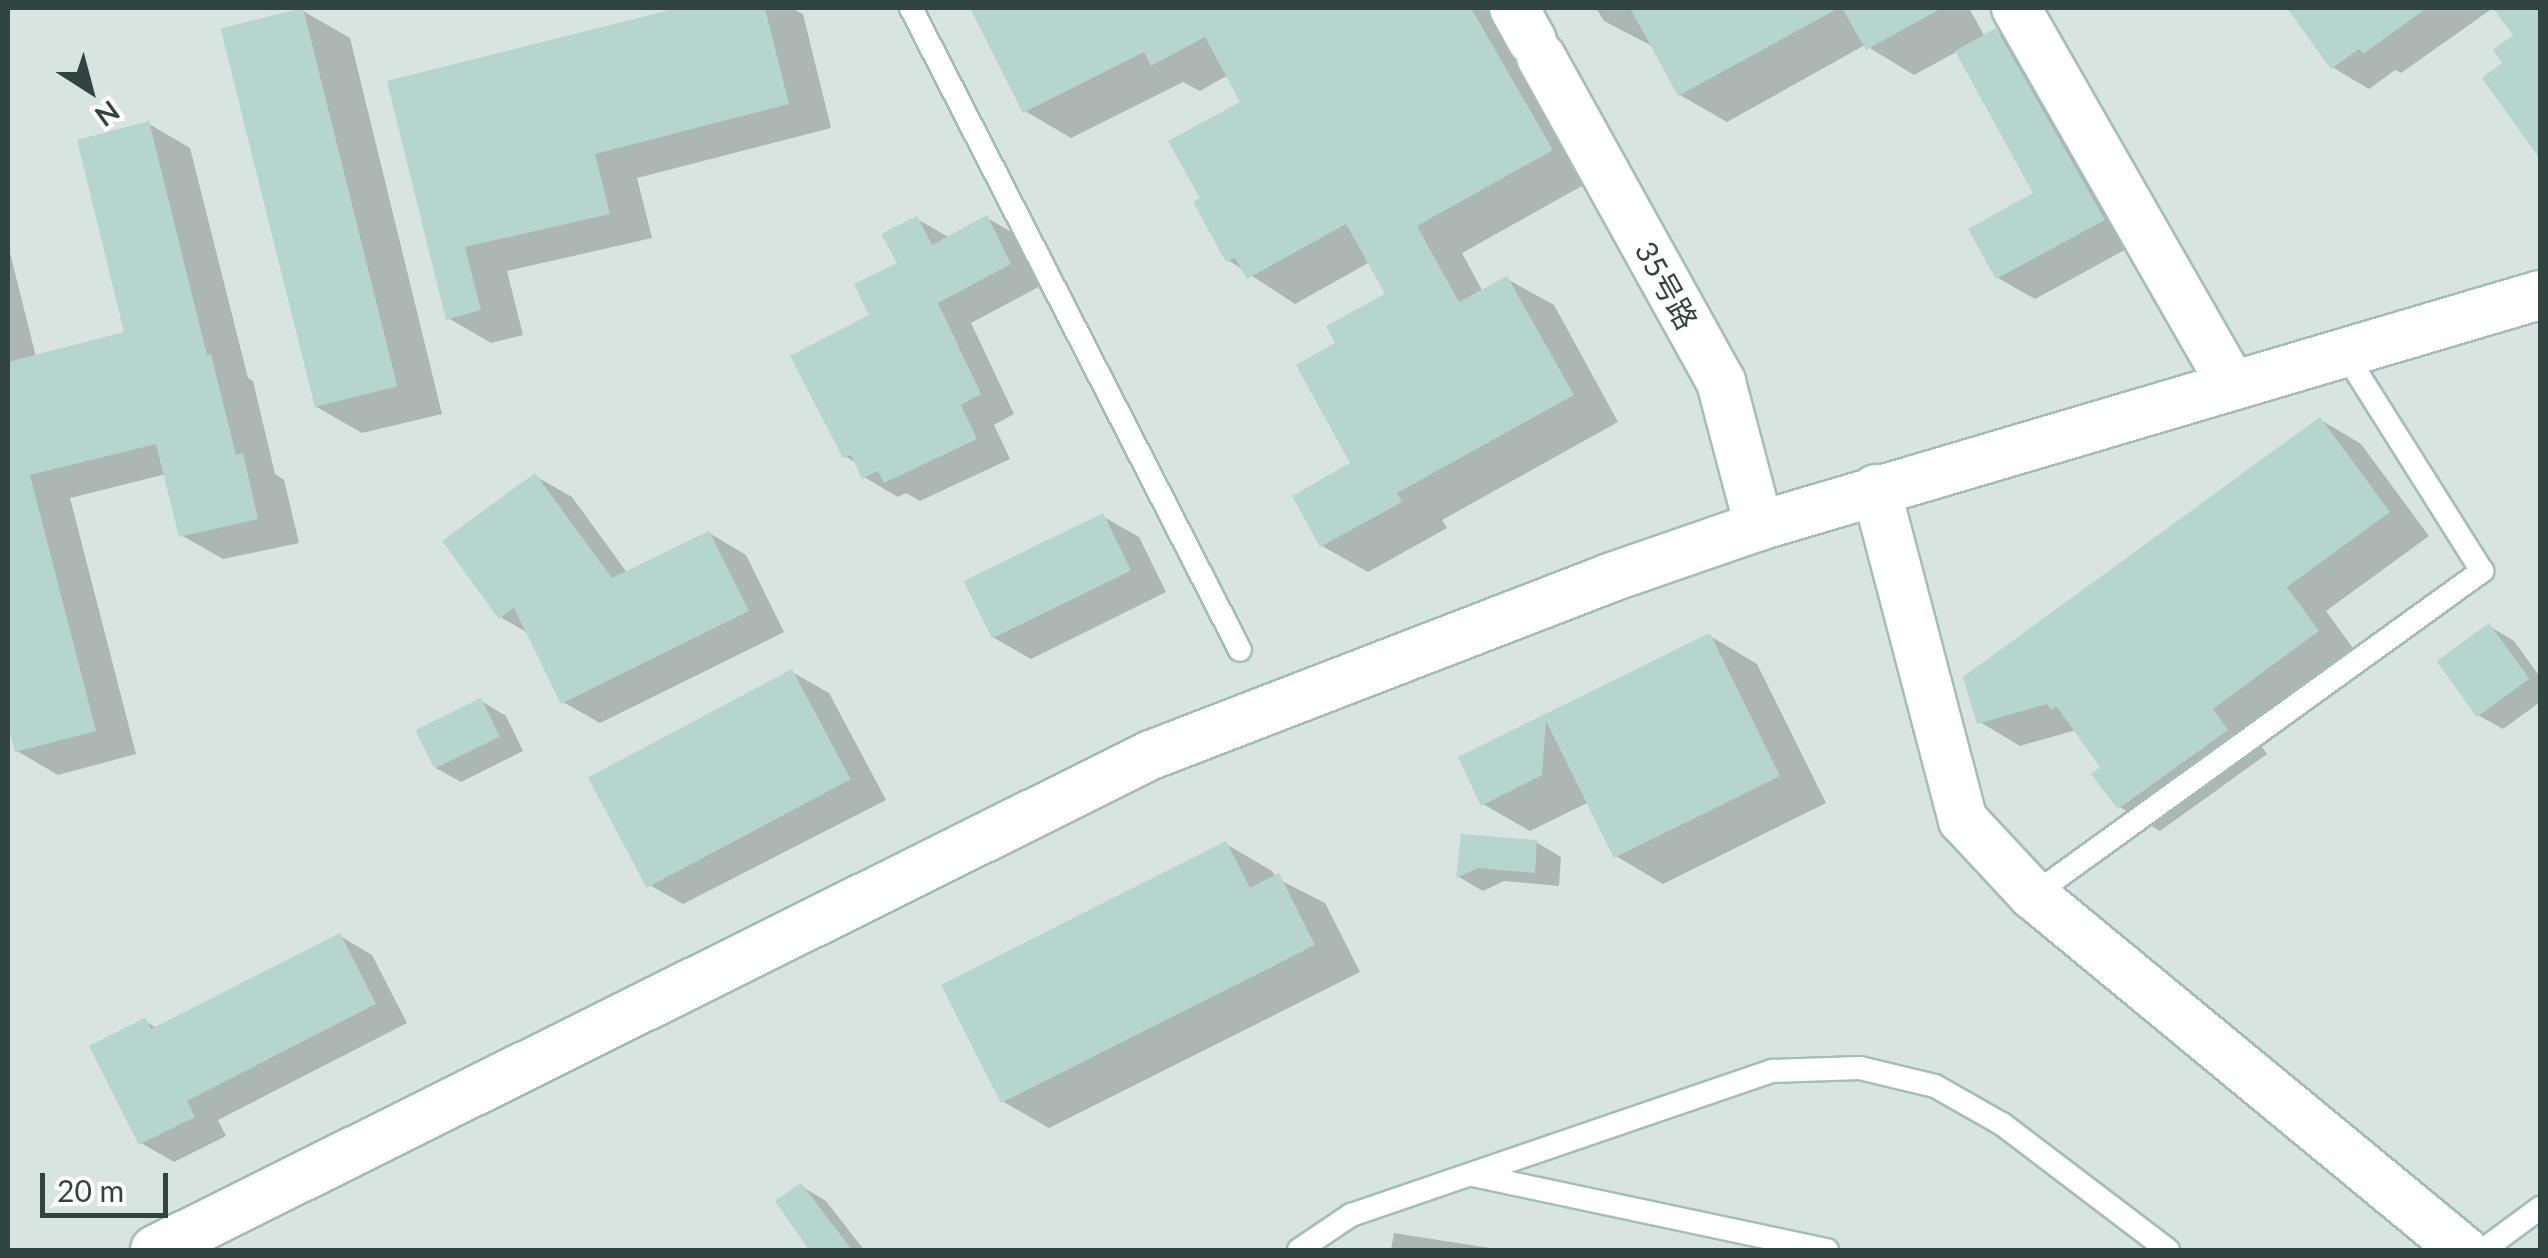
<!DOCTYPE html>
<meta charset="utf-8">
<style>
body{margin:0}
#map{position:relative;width:2548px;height:1258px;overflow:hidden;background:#e1f3f0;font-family:Lato,"Noto Sans SC",sans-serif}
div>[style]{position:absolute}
.industrial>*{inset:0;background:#d7e4e0;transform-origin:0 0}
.shadow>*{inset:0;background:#0003}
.building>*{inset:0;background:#b5d5cd;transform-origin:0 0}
.roads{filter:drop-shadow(2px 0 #a3beb9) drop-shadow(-2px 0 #a3beb9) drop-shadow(0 2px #a3beb9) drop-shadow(0 -2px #a3beb9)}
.lane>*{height:22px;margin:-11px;padding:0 11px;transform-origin:11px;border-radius:11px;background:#fff}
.street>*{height:48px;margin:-24px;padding:0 24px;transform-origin:24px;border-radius:24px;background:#fff}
span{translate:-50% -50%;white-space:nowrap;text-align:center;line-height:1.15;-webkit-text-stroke:8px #fff;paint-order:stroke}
.street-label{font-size:30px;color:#31443f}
.frame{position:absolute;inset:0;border:10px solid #31443f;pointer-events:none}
.north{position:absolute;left:40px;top:40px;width:100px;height:100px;-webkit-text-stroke:8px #fff;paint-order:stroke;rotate:144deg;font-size:28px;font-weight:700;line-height:40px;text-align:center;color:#31443f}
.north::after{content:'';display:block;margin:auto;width:35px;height:45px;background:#31443f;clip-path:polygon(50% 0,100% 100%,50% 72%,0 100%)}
.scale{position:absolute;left:40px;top:1173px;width:128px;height:45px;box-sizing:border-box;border:5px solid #31443f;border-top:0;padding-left:12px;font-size:30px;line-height:35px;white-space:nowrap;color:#31443f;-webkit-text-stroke:8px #fff;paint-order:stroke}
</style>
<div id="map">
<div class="industrial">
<i style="left:8px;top:8px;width:2532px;height:1242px"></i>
</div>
<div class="shadow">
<i style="clip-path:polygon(688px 8px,791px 8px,803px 14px,831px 128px,637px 178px,652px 238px,507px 271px,523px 335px,491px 343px,448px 318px,390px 83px)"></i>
<i style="clip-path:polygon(973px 8px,1094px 8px,1096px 11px,1102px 8px,1502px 8px,1598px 177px,1462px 253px,1483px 292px,1507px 279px,1554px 305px,1618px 422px,1442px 520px,1447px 528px,1368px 572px,1322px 546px,1354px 464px,1339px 344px,1388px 295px,1370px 262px,1295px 304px,1228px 260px,1203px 200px,1244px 103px,1228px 75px,1200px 91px,1183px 82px,1071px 138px,1025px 111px)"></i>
<i style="clip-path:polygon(1596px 8px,1969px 8px,1985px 37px,1996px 31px,2033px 52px,2141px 241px,2035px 299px,1998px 278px,2037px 194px,1958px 51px,1914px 75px,1865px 45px,1727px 122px,1680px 95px,1654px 47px,1604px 21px)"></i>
<i style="clip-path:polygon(2311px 8px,2493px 8px,2401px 73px,2395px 70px,2369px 89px,2332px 67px,2297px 18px)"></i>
<i style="clip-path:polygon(2496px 8px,2540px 8px,2540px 141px,2523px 131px,2506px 64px,2517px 36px)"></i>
<i style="clip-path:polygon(303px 11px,350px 38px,442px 414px,362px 433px,315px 406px)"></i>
<i style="clip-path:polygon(149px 124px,190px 148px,248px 378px,253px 381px,275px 474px,284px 480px,299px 543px,223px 559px,181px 535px,166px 474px,70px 498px,136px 754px,58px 775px,17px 751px,8px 714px,8px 245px,36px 357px,127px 334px)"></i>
<i style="clip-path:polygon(987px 218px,1022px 238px,1044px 284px,971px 323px,1014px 414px,994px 425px,1010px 459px,920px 501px,906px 493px,898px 497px,864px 477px,858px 464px,845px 456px,872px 316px,900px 264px,917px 219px,950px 238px)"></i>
<i style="clip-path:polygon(2321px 420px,2361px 444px,2429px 536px,2326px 611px,2358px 655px,2252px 733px,2267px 754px,2160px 831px,2120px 807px,2104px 767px,2076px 730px,2020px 746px,1980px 722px)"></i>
<i style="clip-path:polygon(535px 476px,572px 497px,628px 574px,709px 533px,746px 555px,784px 632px,600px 723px,563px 702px,530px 634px,500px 617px)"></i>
<i style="clip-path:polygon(1102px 516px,1139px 537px,1166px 592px,1031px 659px,994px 638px)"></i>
<i style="clip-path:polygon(2489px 626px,2514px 641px,2540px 677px,2540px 702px,2503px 729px,2478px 715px)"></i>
<i style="clip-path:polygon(1710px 636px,1757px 664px,1826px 803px,1663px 884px,1616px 856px,1589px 802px,1530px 831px,1483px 804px,1461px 759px)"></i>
<i style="clip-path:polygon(792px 672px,829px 693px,886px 800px,683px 904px,646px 883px)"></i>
<i style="clip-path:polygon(481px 701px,506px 716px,523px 751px,461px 782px,436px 768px)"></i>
<i style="clip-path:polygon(1463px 836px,1536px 842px,1561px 857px,1559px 886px,1504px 881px,1483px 891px,1459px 877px)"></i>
<i style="clip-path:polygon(1226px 844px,1272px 871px,1276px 878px,1325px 903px,1360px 972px,1049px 1128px,1002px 1101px)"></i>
<i style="clip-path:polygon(340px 936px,372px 955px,407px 1023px,218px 1120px,226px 1136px,174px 1162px,141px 1143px,145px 1021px,158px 1029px)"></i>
<i style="clip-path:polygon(801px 1186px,826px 1201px,864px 1250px,812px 1250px,779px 1202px)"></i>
<i style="clip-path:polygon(1394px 1233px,1502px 1250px,1391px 1250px)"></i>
</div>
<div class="building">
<i style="left:303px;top:8px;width:390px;height:85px;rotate:76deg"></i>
<i style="clip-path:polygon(678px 8px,765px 8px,789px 104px,595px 154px,610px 214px,465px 247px,481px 310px,446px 320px,387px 81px)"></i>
<i style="clip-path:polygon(970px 8px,1471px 8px,1553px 150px,1417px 226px,1459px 302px,1507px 276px,1574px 395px,1397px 493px,1402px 502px,1320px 547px,1292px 496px,1350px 463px,1296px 365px,1335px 343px,1326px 326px,1385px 294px,1346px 224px,1247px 279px,1235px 258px,1226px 262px,1193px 202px,1200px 198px,1168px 141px,1240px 102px,1205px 37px,1151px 66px,1144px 52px,1023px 113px)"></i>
<i style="clip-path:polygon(1630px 8px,1839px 8px,1678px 96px)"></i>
<i style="clip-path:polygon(1842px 8px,1942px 8px,1866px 50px)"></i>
<i style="clip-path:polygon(2287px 8px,2427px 8px,2363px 54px,2359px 49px,2331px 69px)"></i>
<i style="clip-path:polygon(2493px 8px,2540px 8px,2540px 159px,2482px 78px,2502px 63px,2493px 50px,2513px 35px)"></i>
<i style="clip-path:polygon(1996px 28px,2105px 220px,1996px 279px,1968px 229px,2033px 193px,1955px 51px)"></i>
<i style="clip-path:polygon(149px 121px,207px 355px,211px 354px,236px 455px,243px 453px,258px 519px,179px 537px,156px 444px,30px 475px,96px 731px,15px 752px,8px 724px,8px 362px,124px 332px,77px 140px)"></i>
<i style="clip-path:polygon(987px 215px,1011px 264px,938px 303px,981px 394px,961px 405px,977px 439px,884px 483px,878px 471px,862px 479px,851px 455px,843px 458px,790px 356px,869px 315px,854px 284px,897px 263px,881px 234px,917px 216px,932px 245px)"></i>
<i style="clip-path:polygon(2320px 417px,2390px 512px,2287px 587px,2319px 631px,2213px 709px,2228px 730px,2118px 809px,2091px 774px,2100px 767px,2057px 707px,2051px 710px,2047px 704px,1977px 724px,1963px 677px)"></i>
<i style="clip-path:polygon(535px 473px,612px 578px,709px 531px,749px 611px,561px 704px,514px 608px,499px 619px,442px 541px)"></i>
<i style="left:1103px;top:513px;width:64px;height:155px;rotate:64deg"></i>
<i style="left:2489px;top:623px;width:69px;height:65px;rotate:54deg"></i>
<i style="clip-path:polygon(1710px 633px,1780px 776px,1614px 858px,1546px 721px,1542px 775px,1481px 806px,1458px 757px)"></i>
<i style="left:792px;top:669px;width:125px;height:231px;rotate:62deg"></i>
<i style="left:481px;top:698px;width:43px;height:73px;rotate:64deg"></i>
<i style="clip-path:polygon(1461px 834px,1537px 840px,1535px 873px,1478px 868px,1456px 878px)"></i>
<i style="clip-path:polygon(1226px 841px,1250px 888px,1279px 873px,1315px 945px,1001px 1103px,941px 985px)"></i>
<i style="clip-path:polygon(340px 933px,376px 1004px,187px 1101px,195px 1117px,139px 1145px,89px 1046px,145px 1018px,151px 1029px)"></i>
<i style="clip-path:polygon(801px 1183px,852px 1250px,809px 1250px,775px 1201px)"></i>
</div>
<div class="roads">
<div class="lane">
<i style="left:911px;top:8px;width:721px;rotate:62.87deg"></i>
<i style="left:2033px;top:895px;width:554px;rotate:-35.81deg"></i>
<i style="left:2482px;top:571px;width:259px;rotate:-122.2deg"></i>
<i style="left:1473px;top:1175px;width:362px;rotate:12deg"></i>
<i style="left:1299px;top:1250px;width:63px;rotate:-33.9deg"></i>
<i style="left:1351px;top:1215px;width:445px;rotate:-18.9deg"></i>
<i style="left:1772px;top:1071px;width:88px;rotate:-2deg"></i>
<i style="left:1860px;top:1068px;width:77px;rotate:13.5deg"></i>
<i style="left:1935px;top:1086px;width:77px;rotate:29.6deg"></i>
<i style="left:2002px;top:1124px;width:208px;rotate:37.2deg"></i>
<i style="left:2483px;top:1250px;width:71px;rotate:-36.4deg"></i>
</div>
<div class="street">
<i style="left:1514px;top:8px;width:37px;rotate:61deg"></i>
<i style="left:2016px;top:8px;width:433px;rotate:60.2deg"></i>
<i style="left:1541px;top:57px;width:372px;rotate:61deg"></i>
<i style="left:1721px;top:382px;width:149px;rotate:75.2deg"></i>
<i style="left:1876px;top:489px;width:342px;rotate:75.3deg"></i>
<i style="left:1963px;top:820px;width:103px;rotate:47deg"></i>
<i style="left:2033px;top:895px;width:558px;rotate:39.54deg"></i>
<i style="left:155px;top:1250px;width:1112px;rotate:-26.43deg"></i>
<i style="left:1151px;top:755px;width:491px;rotate:-21.1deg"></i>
<i style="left:1609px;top:578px;width:159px;rotate:-19.1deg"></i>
<i style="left:1759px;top:526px;width:814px;rotate:-16.48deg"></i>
</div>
</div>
<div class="street-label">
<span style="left:1667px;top:285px;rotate:61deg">35号路</span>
</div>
<div class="frame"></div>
<div class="north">N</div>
<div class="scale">20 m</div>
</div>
